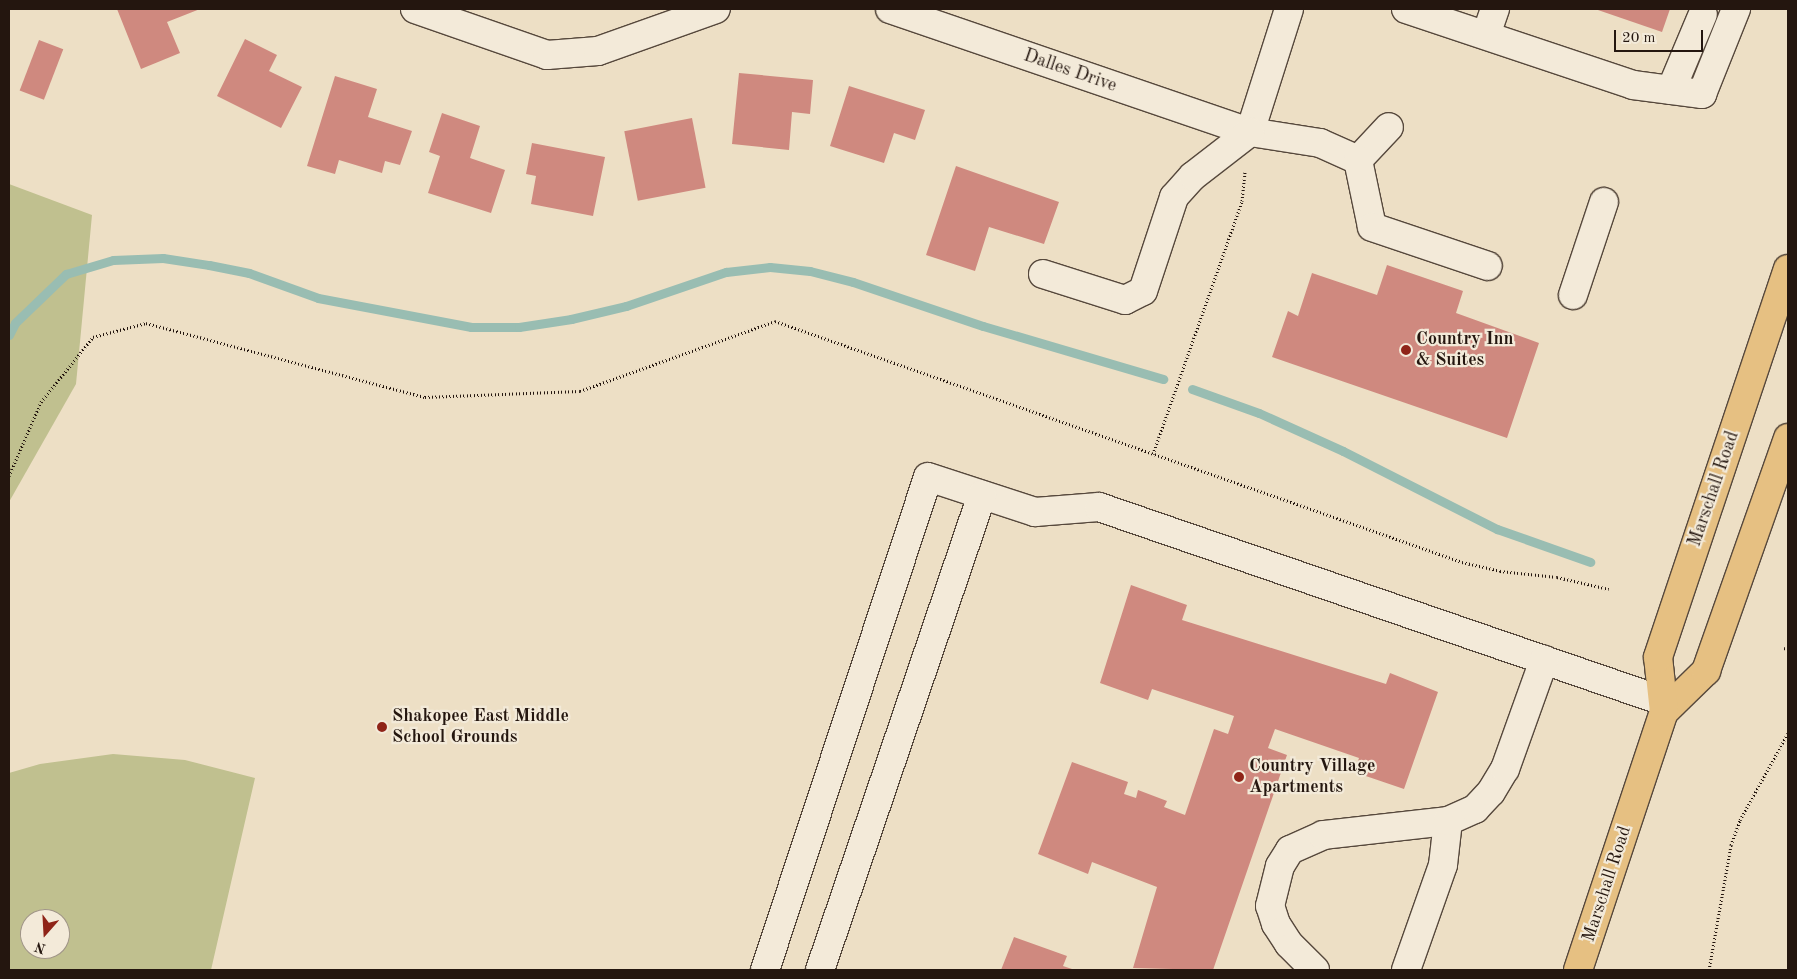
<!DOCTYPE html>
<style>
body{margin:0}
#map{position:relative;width:1797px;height:979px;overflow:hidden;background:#eddfc5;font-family:"Old Standard TT",serif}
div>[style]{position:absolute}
.green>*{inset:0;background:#c0c08f}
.stream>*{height:9px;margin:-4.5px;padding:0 4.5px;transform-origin:4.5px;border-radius:4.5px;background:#99bdb2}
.building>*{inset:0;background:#cf897f;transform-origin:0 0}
.path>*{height:3px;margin-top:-1.5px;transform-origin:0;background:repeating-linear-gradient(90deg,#24160f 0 1px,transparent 0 3.5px)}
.roads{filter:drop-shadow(1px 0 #56483c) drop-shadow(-1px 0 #56483c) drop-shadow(0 1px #56483c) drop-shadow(0 -1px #56483c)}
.minor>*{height:28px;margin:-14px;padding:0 14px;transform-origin:14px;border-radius:14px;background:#f3ead9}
.major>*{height:28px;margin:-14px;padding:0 14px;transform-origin:14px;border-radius:14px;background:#e6c082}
.dots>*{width:14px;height:14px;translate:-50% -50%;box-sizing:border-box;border:2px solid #f3ead9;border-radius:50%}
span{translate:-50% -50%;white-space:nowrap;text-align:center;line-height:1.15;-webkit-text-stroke:4.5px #f3ead9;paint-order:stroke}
.street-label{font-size:18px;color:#24160f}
.poi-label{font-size:18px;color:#24160f;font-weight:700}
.left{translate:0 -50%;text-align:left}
.frame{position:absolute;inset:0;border:10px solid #24160f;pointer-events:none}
.north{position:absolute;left:20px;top:909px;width:50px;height:50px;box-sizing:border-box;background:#f3ead9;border:1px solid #a09588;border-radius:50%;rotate:199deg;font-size:14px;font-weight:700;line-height:20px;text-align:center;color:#24160f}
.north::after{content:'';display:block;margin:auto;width:18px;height:22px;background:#8f2418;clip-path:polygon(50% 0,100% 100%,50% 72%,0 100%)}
.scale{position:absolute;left:1614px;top:30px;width:89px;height:22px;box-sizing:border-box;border:2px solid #24160f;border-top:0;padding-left:6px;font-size:15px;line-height:18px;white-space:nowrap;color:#24160f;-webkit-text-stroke:4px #f3ead9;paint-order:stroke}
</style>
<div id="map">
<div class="green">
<i style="clip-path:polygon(9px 184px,92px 215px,76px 384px,9px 502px)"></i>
<i style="clip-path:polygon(evenodd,113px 754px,185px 760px,255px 778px,211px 970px,9px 970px,9px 773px,40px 764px,113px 754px,30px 919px,60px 919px,60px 949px,30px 949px,30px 919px)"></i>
</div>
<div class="stream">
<i style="left:9px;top:335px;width:13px;rotate:-63deg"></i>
<i style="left:15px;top:323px;width:71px;rotate:-43.9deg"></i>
<i style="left:66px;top:274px;width:49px;rotate:-16.6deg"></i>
<i style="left:113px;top:260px;width:50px;rotate:-2.3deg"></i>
<i style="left:163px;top:258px;width:47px;rotate:8.7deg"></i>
<i style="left:209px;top:265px;width:41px;rotate:11.3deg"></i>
<i style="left:249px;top:273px;width:73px;rotate:19.9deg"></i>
<i style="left:318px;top:298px;width:156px;rotate:10.7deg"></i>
<i style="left:471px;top:327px;width:48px"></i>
<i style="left:519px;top:327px;width:53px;rotate:-8.7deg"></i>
<i style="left:571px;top:319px;width:57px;rotate:-13.3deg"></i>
<i style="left:626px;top:306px;width:106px;rotate:-18.8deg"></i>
<i style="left:726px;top:272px;width:44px;rotate:-6.5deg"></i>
<i style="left:770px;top:267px;width:40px;rotate:5.7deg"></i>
<i style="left:810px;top:271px;width:44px;rotate:14.3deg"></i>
<i style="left:853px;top:282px;width:137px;rotate:18.7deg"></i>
<i style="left:983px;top:326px;width:188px;rotate:16.4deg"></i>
<i style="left:1192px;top:389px;width:71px;rotate:19.7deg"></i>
<i style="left:1259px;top:413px;width:92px;rotate:24.3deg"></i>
<i style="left:1343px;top:451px;width:173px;rotate:26.9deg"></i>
<i style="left:1497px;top:529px;width:99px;rotate:19.5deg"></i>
</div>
<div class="building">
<i style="clip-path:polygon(117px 9px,200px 9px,167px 22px,180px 53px,141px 69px)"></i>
<i style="clip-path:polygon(1595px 9px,1670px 9px,1662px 32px)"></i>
<i style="clip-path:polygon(245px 39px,277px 55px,269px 71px,302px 87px,281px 128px,217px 96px)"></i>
<i style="left:39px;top:40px;width:26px;height:54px;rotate:21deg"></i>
<i style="clip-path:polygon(739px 73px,813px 80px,810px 114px,792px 112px,789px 150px,732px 144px)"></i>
<i style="clip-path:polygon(335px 76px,377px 89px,368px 117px,412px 131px,400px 165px,385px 161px,382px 173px,339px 160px,335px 174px,307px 166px)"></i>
<i style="clip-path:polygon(849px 86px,925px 110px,915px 140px,894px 133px,884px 163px,830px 146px)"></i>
<i style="clip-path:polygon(442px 113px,480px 126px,470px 158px,505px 170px,491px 213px,428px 193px,440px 156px,429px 152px)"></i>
<i style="left:692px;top:118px;width:71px;height:69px;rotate:79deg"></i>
<i style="clip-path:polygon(532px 143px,605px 157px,593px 216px,531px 204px,536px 176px,526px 174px)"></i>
<i style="clip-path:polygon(956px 166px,1059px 202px,1044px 244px,989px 227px,975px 271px,926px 255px)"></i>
<i style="clip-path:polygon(1387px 265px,1463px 291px,1456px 313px,1539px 343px,1507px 438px,1272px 357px,1288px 311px,1298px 316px,1312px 273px,1377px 295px)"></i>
<i style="clip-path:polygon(1131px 585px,1187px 605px,1182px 620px,1386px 684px,1390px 673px,1438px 692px,1404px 789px,1354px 772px,1359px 758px,1275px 729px,1268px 748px,1287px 755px,1213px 970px,1133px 968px,1157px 887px,1092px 862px,1088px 874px,1038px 854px,1072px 762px,1128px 782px,1124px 794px,1136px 798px,1138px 790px,1167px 801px,1164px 807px,1185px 815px,1214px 729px,1228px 734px,1234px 716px,1152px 689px,1148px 700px,1100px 683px)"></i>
<i style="clip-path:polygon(1014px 937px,1067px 956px,1063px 966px,1075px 970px,1001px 970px)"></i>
</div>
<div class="path">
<i style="left:1153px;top:454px;width:268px;rotate:-70.6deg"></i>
<i style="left:1242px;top:201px;width:29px;rotate:-84deg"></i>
<i style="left:9px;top:476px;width:81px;rotate:-66.6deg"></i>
<i style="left:41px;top:402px;width:83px;rotate:-51.3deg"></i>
<i style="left:93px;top:337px;width:55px;rotate:-14.8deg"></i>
<i style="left:146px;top:323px;width:289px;rotate:14.9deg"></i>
<i style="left:425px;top:397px;width:155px;rotate:-2.2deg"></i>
<i style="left:580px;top:391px;width:207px;rotate:-19.7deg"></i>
<i style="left:775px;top:321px;width:728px;rotate:19.33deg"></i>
<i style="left:1462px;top:562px;width:39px;rotate:13deg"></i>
<i style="left:1500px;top:571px;width:57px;rotate:6deg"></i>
<i style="left:1557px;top:577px;width:53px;rotate:13deg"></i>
<i style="left:1784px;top:648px;width:4px;rotate:14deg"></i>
<i style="left:1709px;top:970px;width:127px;rotate:-80deg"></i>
<i style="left:1731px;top:845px;width:27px;rotate:-70deg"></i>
<i style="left:1740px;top:820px;width:99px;rotate:-61.1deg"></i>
</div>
<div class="roads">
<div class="minor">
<i style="left:415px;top:9px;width:140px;rotate:19.2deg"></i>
<i style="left:547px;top:55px;width:51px;rotate:-4.5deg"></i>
<i style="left:598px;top:51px;width:125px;rotate:-19.6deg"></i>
<i style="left:890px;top:9px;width:380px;rotate:18.9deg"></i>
<i style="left:1250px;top:132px;width:71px;rotate:8.9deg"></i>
<i style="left:1320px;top:143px;width:42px;rotate:24.1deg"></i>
<i style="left:1358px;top:160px;width:45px;rotate:-46.8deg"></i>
<i style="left:1406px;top:9px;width:239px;rotate:18.5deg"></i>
<i style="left:1633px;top:85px;width:70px;rotate:7.4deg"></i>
<i style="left:1702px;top:94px;width:92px;rotate:-68.2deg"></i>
<i style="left:1486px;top:35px;width:28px;rotate:-71deg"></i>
<i style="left:1671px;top:90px;width:82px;rotate:-67.2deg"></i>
<i style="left:1250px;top:132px;width:129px;rotate:-72.4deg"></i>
<i style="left:1358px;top:160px;width:68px;rotate:78.2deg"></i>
<i style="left:1372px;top:227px;width:122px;rotate:18.6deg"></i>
<i style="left:1043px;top:274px;width:86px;rotate:17.6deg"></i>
<i style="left:1125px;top:300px;width:20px;rotate:-27deg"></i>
<i style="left:1143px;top:291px;width:99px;rotate:-71.7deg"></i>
<i style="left:1174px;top:197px;width:28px;rotate:-48deg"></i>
<i style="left:1193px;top:176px;width:72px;rotate:-37.7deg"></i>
<i style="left:1573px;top:295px;width:98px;rotate:-71.6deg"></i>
<i style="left:765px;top:970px;width:519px;rotate:-71.7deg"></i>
<i style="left:928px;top:477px;width:113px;rotate:18.1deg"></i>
<i style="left:1035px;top:512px;width:64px;rotate:-4.5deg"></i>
<i style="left:1099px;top:507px;width:596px;rotate:18.98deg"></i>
<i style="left:820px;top:970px;width:502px;rotate:-71.17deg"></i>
<i style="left:1315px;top:970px;width:37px;rotate:-135deg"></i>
<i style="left:1289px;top:944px;width:24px;rotate:-123deg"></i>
<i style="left:1276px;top:924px;width:19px;rotate:-108deg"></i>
<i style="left:1270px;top:906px;width:41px;rotate:-76deg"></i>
<i style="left:1280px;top:866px;width:19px;rotate:-58deg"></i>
<i style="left:1290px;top:850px;width:36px;rotate:-24deg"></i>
<i style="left:1323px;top:835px;width:126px;rotate:-6.4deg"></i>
<i style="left:1406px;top:970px;width:111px;rotate:-70.6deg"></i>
<i style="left:1443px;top:865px;width:44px;rotate:-83.5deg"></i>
<i style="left:1448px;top:821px;width:30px;rotate:-24deg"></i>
<i style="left:1475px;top:809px;width:23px;rotate:-47deg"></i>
<i style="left:1491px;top:792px;width:27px;rotate:-59deg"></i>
<i style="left:1505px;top:769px;width:116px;rotate:-70.3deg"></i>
</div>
<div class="major">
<i style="left:1664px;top:712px;width:59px;rotate:-44.3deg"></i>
<i style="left:1706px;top:671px;width:247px;rotate:-70.6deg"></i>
<i style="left:1578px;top:970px;width:272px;rotate:-71.6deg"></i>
<i style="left:1664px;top:712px;width:55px;rotate:-96.2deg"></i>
<i style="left:1658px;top:657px;width:409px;rotate:-71.5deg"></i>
</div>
</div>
<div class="dots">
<i style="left:1406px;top:350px;background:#8f2418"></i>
<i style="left:382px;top:727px;background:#8f2418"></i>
<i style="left:1239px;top:777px;background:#8f2418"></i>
</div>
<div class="street-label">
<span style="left:1070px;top:71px;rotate:19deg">Dalles Drive</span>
<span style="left:1714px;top:489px;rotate:-71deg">Marschall Road</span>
<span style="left:1607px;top:884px;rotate:-72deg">Marschall Road</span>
</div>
<div class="poi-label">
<span class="left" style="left:1416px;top:350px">Country Inn<br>&amp; Suites</span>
<span class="left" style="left:392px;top:727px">Shakopee East Middle<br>School Grounds</span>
<span class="left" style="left:1249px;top:777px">Country Village<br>Apartments</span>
</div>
<div class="frame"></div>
<div class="north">N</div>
<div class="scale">20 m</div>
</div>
